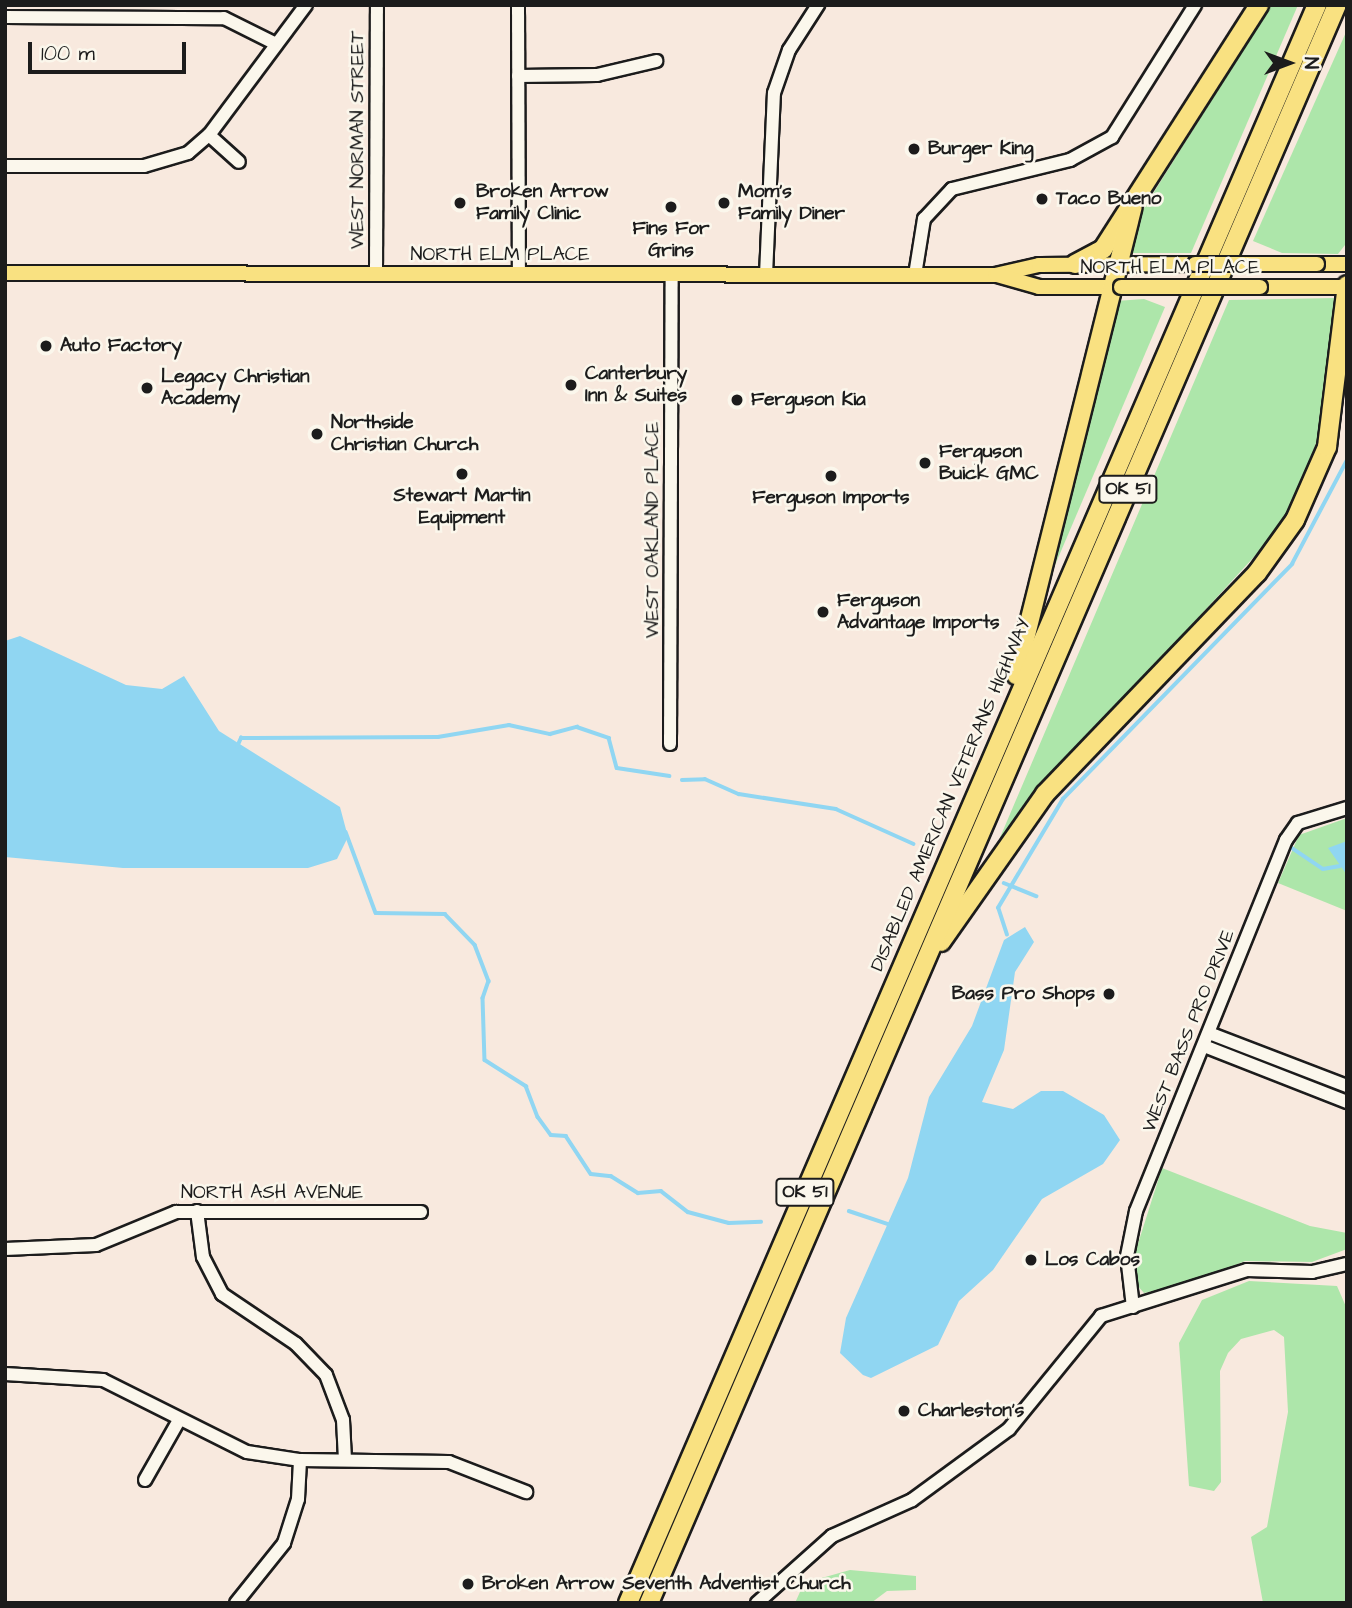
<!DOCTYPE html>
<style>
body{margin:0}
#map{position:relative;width:1352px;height:1608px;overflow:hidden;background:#f8e9de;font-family:"Architects Daughter",sans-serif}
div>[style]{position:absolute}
.green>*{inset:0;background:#ade6aa}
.water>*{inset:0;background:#90d6f2}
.stream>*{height:3.5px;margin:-1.75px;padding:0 1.75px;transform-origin:1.75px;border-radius:1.75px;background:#90d6f2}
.roads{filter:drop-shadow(2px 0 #1c1c1c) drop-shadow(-2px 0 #1c1c1c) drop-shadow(0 2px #1c1c1c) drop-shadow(0 -2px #1c1c1c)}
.minor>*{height:12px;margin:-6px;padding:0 6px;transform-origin:6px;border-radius:6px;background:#fbf7ec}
.major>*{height:14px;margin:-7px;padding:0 7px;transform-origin:7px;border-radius:7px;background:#f9e181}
.highway>*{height:18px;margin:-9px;padding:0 9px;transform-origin:9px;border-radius:9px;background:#f9e181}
.bridges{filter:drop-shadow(2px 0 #1c1c1c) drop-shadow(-2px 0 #1c1c1c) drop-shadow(0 2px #1c1c1c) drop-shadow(0 -2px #1c1c1c)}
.major-bridge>*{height:14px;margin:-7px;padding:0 7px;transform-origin:7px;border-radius:7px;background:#f9e181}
.dots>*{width:19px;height:19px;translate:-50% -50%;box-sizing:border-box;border:4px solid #fbf7ec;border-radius:50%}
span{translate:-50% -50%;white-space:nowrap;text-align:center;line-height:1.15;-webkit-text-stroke:5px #fbf7ec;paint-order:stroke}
.shield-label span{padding:2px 5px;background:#fbf7ec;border:2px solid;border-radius:5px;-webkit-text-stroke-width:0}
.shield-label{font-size:18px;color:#1c1c1c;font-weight:700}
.street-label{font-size:19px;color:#1c1c1c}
.poi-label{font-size:19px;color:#1c1c1c;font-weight:700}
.left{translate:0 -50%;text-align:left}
.right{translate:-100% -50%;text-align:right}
.frame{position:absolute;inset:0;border:7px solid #1c1c1c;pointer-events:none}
.north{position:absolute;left:1254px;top:28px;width:70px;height:70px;-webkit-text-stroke:5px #fbf7ec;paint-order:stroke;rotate:90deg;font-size:19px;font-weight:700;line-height:28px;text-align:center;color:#1c1c1c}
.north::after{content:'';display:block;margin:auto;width:24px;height:32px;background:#1c1c1c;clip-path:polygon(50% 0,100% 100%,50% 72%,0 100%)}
.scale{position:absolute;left:28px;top:42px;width:158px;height:32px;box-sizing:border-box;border:4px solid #1c1c1c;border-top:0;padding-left:9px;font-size:21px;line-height:24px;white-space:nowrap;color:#1c1c1c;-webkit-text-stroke:5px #fbf7ec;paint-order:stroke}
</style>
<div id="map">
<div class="green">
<i style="clip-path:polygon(1271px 5px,1298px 5px,1191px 253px,1124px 253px,1139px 216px)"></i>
<i style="clip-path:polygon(1347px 30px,1345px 245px,1338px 254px,1282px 253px,1253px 241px)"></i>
<i style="clip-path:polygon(1335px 298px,1323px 423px,1297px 497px,1274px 535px,1059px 769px,993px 854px,1229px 300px)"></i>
<i style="clip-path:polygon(1144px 299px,1165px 307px,1047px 584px,1116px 301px)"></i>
<i style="clip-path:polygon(1347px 818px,1347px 911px,1278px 883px,1299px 835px)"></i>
<i style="clip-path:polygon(1162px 1168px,1310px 1226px,1347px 1233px,1347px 1249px,1312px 1262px,1245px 1261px,1192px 1283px,1144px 1293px,1136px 1284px,1135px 1253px)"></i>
<i style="clip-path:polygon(1249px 1281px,1337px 1286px,1347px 1309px,1347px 1603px,1263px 1603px,1251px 1537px,1267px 1527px,1288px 1412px,1284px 1337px,1274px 1330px,1241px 1339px,1228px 1353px,1220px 1371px,1221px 1482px,1214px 1491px,1189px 1486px,1179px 1343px,1202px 1300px)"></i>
<i style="clip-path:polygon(850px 1570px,916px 1576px,916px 1590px,887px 1591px,871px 1603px,795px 1603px,804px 1583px)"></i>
</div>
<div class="water">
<i style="clip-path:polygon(20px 636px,126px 685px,162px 689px,184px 676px,219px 731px,340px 807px,348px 837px,337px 859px,308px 868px,123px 868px,5px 857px,5px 641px)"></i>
<i style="clip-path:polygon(1347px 841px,1347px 875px,1328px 848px)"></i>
<i style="clip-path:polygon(1025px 927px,1034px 942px,1015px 972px,1004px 1050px,982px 1102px,1013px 1109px,1041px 1091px,1063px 1091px,1104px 1115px,1120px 1140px,1103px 1164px,1042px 1199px,993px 1270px,959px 1301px,938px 1345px,871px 1378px,863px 1375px,840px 1353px,846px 1318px,908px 1178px,929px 1097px,972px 1026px,1004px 940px)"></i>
</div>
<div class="stream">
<i style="left:237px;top:747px;width:10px;rotate:-66deg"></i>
<i style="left:241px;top:738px;width:197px;rotate:-0.3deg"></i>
<i style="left:438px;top:737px;width:72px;rotate:-9.6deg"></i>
<i style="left:509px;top:725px;width:42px;rotate:12.4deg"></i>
<i style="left:550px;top:734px;width:28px;rotate:-15deg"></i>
<i style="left:577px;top:727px;width:34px;rotate:19deg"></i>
<i style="left:609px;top:738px;width:31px;rotate:75deg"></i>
<i style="left:617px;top:768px;width:53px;rotate:8.7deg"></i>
<i style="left:682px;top:780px;width:23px;rotate:-2deg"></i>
<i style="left:705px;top:779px;width:37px;rotate:24deg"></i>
<i style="left:739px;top:794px;width:98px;rotate:8.8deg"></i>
<i style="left:836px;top:809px;width:85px;rotate:24.2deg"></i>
<i style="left:346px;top:832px;width:86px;rotate:69.7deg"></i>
<i style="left:376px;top:913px;width:69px;rotate:0.8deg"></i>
<i style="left:445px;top:914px;width:43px;rotate:45.9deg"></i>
<i style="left:475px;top:945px;width:39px;rotate:69deg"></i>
<i style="left:489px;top:981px;width:18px;rotate:109deg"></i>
<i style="left:483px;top:998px;width:62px;rotate:88.2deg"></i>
<i style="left:485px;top:1060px;width:49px;rotate:32.4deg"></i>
<i style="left:526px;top:1086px;width:33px;rotate:69deg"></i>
<i style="left:538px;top:1117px;width:22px;rotate:54deg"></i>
<i style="left:551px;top:1135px;width:15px;rotate:4deg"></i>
<i style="left:566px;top:1136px;width:45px;rotate:56.7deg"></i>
<i style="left:591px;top:1174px;width:20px;rotate:6deg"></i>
<i style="left:611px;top:1176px;width:32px;rotate:32deg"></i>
<i style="left:638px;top:1193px;width:23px;rotate:-5deg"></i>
<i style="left:661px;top:1191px;width:34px;rotate:38deg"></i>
<i style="left:688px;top:1212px;width:42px;rotate:15deg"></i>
<i style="left:729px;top:1223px;width:32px;rotate:-2deg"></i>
<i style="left:1292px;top:848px;width:37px;rotate:34deg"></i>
<i style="left:1323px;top:869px;width:17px;rotate:-10deg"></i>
<i style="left:1004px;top:883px;width:35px;rotate:22deg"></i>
<i style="left:1007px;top:935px;width:28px;rotate:-108deg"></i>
<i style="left:998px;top:908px;width:127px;rotate:-59.2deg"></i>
<i style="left:1063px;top:799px;width:328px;rotate:-45.7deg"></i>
<i style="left:1292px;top:564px;width:118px;rotate:-62.1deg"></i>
<i style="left:849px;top:1211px;width:41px;rotate:18.4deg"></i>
</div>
<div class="roads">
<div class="minor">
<i style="left:518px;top:5px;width:270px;rotate:89.8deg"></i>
<i style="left:5px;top:17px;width:219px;rotate:0.3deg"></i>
<i style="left:224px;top:18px;width:58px;rotate:26.6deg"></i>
<i style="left:518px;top:76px;width:79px;rotate:-0.7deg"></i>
<i style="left:597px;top:75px;width:61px;rotate:-13.3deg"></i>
<i style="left:209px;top:135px;width:40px;rotate:42deg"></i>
<i style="left:5px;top:166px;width:139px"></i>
<i style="left:144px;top:166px;width:46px;rotate:-16.5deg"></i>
<i style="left:188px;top:153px;width:28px;rotate:-41deg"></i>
<i style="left:209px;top:135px;width:162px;rotate:-53.3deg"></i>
<i style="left:376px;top:274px;width:269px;rotate:-89.8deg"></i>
<i style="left:766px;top:275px;width:182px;rotate:-87.5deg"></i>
<i style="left:774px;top:93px;width:46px;rotate:-70.8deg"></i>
<i style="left:789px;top:50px;width:54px;rotate:-57.2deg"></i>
<i style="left:915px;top:275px;width:57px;rotate:-80.9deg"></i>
<i style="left:924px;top:219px;width:41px;rotate:-47deg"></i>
<i style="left:952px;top:189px;width:122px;rotate:-13.8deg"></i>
<i style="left:1070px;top:160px;width:48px;rotate:-28.7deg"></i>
<i style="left:1112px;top:137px;width:156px;rotate:-57.8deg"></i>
<i style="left:670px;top:744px;width:469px;rotate:-89.8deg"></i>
<i style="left:1209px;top:1033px;width:148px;rotate:21deg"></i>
<i style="left:1204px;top:1046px;width:154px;rotate:21.4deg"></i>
<i style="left:197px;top:1211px;width:46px;rotate:82.6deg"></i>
<i style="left:203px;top:1257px;width:42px;rotate:62.8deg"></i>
<i style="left:222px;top:1294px;width:89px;rotate:34deg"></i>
<i style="left:296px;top:1344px;width:43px;rotate:45.9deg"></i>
<i style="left:326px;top:1375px;width:48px;rotate:69.3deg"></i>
<i style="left:343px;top:1420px;width:40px;rotate:87.1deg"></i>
<i style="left:5px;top:1249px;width:91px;rotate:-2.5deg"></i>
<i style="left:96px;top:1245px;width:87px;rotate:-22.4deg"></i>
<i style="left:176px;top:1212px;width:245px"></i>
<i style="left:1133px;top:1307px;width:51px;rotate:-96.7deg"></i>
<i style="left:1127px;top:1256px;width:46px;rotate:-78.7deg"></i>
<i style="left:1136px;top:1211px;width:400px;rotate:-68deg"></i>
<i style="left:1286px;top:840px;width:21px;rotate:-55deg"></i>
<i style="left:1298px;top:823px;width:51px;rotate:-17deg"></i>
<i style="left:5px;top:1374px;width:98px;rotate:3.5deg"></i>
<i style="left:103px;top:1380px;width:161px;rotate:26.6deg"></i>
<i style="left:247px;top:1452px;width:54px;rotate:8.6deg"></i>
<i style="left:300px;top:1460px;width:149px;rotate:0.8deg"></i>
<i style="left:449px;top:1462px;width:83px;rotate:21.3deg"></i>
<i style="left:145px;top:1480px;width:67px;rotate:-60.4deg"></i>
<i style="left:236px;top:1603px;width:77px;rotate:-51.3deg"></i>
<i style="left:284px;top:1543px;width:46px;rotate:-72.3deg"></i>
<i style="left:298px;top:1499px;width:39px;rotate:-87deg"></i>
<i style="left:757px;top:1603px;width:101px;rotate:-41.8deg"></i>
<i style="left:832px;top:1536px;width:88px;rotate:-24.2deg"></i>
<i style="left:912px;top:1500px;width:120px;rotate:-36.2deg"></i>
<i style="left:1009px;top:1429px;width:146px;rotate:-50.8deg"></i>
<i style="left:1101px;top:1316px;width:153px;rotate:-17.5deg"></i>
<i style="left:1247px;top:1270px;width:65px;rotate:1.8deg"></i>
<i style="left:1312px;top:1272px;width:36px;rotate:-13deg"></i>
</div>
<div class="major">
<i style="left:1317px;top:264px;width:30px"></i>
<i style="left:5px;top:273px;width:990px;rotate:0.12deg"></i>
<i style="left:995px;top:275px;width:45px;rotate:-12.8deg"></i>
<i style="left:1039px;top:265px;width:156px;rotate:-0.4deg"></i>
<i style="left:997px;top:275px;width:44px;rotate:15.9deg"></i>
<i style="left:1039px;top:287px;width:82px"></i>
<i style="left:1260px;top:287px;width:87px"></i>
</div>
<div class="highway">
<i style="left:1075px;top:264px;width:32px;rotate:-28deg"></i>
<i style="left:1103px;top:249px;width:290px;rotate:-57.4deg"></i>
<i style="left:1016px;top:675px;width:482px;rotate:-76deg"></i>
<i style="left:941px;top:942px;width:181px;rotate:-54.9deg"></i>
<i style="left:1045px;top:794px;width:306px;rotate:-46.2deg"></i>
<i style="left:1257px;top:573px;width:65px;rotate:-54.4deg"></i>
<i style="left:1295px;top:520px;width:80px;rotate:-66.3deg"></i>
<i style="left:1327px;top:447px;width:163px;rotate:-83deg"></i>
<i style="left:628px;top:1603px;width:1740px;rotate:-66.68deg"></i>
<i style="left:649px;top:1603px;width:1740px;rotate:-66.71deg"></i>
</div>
</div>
<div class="bridges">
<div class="major-bridge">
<i style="left:1195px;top:264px;width:122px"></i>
<i style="left:1121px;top:287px;width:139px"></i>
</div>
</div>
<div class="dots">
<i style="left:914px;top:149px;background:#1c1c1c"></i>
<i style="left:1042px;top:199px;background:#1c1c1c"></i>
<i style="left:460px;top:203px;background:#1c1c1c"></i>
<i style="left:724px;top:203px;background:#1c1c1c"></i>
<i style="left:671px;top:207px;background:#1c1c1c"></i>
<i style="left:46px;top:346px;background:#1c1c1c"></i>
<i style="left:571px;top:385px;background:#1c1c1c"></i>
<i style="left:147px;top:388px;background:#1c1c1c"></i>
<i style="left:737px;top:400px;background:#1c1c1c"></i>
<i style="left:317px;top:434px;background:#1c1c1c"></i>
<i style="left:925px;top:463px;background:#1c1c1c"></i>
<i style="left:462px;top:474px;background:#1c1c1c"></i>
<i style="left:831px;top:476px;background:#1c1c1c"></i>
<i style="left:823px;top:612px;background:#1c1c1c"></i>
<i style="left:1109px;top:994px;background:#1c1c1c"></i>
<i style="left:1031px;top:1260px;background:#1c1c1c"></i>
<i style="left:904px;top:1411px;background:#1c1c1c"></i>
<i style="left:468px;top:1584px;background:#1c1c1c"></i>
</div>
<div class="shield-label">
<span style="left:1128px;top:489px">OK 51</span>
<span style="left:805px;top:1192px">OK 51</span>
</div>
<div class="street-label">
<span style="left:358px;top:140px;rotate:-90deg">WEST NORMAN STREET</span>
<span style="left:500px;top:255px">NORTH ELM PLACE</span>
<span style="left:1170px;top:268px">NORTH ELM PLACE</span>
<span style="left:653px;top:530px;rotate:-90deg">WEST OAKLAND PLACE</span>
<span style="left:951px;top:795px;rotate:-67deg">DISABLED AMERICAN VETERANS HIGHWAY</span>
<span style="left:1189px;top:1031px;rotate:-68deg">WEST BASS PRO DRIVE</span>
<span style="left:272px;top:1193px">NORTH ASH AVENUE</span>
</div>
<div class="poi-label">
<span class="left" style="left:928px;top:149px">Burger King</span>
<span class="left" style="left:476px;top:203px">Broken Arrow<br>Family Clinic</span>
<span class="left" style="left:738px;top:203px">Mom's<br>Family Diner</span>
<span class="left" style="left:1056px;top:199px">Taco Bueno</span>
<span style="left:671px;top:240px">Fins For<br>Grins</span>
<span class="left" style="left:60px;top:346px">Auto Factory</span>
<span class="left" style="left:585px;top:385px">Canterbury<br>Inn &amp; Suites</span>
<span class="left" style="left:161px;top:388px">Legacy Christian<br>Academy</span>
<span class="left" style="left:751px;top:400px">Ferguson Kia</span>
<span class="left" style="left:331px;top:434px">Northside<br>Christian Church</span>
<span class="left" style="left:939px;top:463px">Ferguson<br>Buick GMC</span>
<span style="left:462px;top:507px">Stewart Martin<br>Equipment</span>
<span style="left:831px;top:498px">Ferguson Imports</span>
<span class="left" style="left:837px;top:612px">Ferguson<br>Advantage Imports</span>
<span class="right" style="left:1095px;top:994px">Bass Pro Shops</span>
<span class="left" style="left:1045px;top:1260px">Los Cabos</span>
<span class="left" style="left:918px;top:1411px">Charleston's</span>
<span class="left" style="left:482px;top:1584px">Broken Arrow Seventh Adventist Church</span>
</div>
<div class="frame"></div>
<div class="north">N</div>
<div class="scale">100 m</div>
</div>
